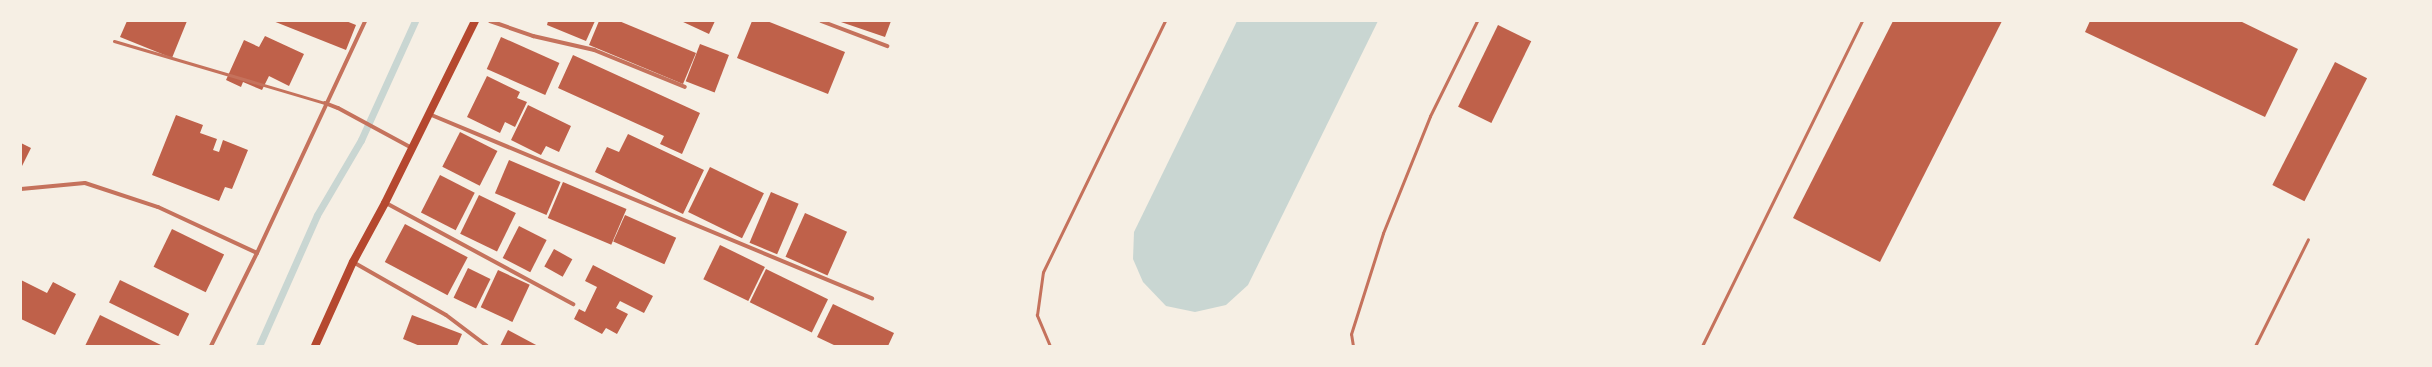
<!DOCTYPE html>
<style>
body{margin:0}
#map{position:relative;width:2432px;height:367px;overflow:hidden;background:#f6efe4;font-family:"Work Sans",sans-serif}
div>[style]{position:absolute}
.water>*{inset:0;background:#c9d6d2}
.stream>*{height:7px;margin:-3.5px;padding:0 3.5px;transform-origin:3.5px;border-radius:3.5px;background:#c9d6d2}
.building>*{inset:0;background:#bf614a;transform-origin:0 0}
.service>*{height:3px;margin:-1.5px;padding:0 1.5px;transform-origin:1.5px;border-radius:1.5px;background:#c5725c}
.minor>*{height:4px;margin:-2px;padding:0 2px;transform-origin:2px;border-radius:2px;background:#c5725c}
.secondary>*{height:8px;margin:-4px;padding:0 4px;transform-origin:4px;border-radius:4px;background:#b5482f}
span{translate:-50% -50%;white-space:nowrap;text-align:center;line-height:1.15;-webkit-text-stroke:4px #f6efe4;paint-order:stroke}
.frame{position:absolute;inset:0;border:22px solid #f6efe4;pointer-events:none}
</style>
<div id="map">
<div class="water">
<i style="clip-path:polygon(1237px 21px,1378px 21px,1248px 285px,1226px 305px,1195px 312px,1166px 306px,1143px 282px,1133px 259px,1134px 232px)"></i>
</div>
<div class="stream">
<i style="left:259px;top:346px;width:143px;rotate:-66.1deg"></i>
<i style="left:317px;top:215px;width:87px;rotate:-59.6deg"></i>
<i style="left:361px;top:140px;width:131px;rotate:-65.6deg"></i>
</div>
<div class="building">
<i style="clip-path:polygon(127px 21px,187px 21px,172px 58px,120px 37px)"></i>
<i style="clip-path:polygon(273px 21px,346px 21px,356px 25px,346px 50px)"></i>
<i style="clip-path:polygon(548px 21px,595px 21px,586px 41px,547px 25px)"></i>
<i style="clip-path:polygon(599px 21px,619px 21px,696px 53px,683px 84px,589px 45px)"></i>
<i style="clip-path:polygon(681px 21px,715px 21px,709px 34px)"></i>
<i style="clip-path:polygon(752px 21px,767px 21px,845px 52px,828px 94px,737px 58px)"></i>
<i style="clip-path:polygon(838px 21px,891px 21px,885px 37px)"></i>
<i style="clip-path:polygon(1893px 21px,2002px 21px,1880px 262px,1793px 218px)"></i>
<i style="clip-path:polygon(2090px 21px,2240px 21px,2298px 49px,2265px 117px,2085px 32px)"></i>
<i style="left:1498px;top:25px;width:37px;height:91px;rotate:26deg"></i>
<i style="clip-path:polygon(265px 36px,304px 54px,289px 86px,269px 76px,262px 90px,243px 82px,241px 87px,226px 80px,244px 40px,259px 47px)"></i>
<i style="left:501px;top:37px;width:64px;height:35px;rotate:24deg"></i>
<i style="left:700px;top:44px;width:31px;height:40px;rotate:21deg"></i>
<i style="clip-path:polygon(573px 55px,700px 113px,682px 154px,660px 144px,664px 136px,558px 88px)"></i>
<i style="left:2335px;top:62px;width:36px;height:138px;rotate:27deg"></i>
<i style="clip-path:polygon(487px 76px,520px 92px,517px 98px,527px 102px,515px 127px,505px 122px,500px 133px,467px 117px)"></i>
<i style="clip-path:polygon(528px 105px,571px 126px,559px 152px,546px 146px,541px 155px,511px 140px)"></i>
<i style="clip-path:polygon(176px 115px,203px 125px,200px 133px,217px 139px,213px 150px,219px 152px,223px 140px,248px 150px,232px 189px,225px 187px,219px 201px,152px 175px)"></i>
<i style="left:460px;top:132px;width:42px;height:39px;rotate:27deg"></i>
<i style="clip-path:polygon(628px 134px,704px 170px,683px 214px,595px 172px,607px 147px,619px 152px)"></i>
<i style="clip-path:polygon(21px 143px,31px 148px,21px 168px)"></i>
<i style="left:509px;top:160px;width:56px;height:36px;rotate:23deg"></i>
<i style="left:710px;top:167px;width:60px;height:50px;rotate:26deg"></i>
<i style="left:440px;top:175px;width:39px;height:42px;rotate:27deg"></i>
<i style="left:563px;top:182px;width:69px;height:39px;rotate:23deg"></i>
<i style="left:771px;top:192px;width:30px;height:55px;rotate:23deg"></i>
<i style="left:479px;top:195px;width:41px;height:43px;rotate:26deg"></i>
<i style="left:805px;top:213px;width:46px;height:48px;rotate:24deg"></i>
<i style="left:625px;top:215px;width:56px;height:29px;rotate:24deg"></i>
<i style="left:405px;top:224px;width:71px;height:43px;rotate:28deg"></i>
<i style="left:519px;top:226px;width:31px;height:36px;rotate:27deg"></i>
<i style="left:172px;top:229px;width:58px;height:42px;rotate:26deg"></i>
<i style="left:720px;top:245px;width:50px;height:38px;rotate:26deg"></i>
<i style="left:554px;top:249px;width:21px;height:20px;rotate:29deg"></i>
<i style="clip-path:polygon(593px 265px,653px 296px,644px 313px,620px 301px,616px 308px,628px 314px,617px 334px,606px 328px,602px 334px,574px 319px,579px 309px,585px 312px,597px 287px,585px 281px)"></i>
<i style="left:468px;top:268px;width:25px;height:33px;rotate:26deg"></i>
<i style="left:766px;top:269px;width:69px;height:37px;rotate:26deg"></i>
<i style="left:498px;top:270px;width:35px;height:41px;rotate:25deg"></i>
<i style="clip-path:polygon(21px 280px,47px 293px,53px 282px,76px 294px,55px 335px,21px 319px)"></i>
<i style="left:120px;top:280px;width:77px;height:25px;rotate:26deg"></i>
<i style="clip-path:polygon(833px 304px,894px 333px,888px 346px,836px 346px,817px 337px)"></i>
<i style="clip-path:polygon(100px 315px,163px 346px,85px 346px)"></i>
<i style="clip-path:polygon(412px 315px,462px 334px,457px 346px,420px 346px,403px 339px)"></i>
<i style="clip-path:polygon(508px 330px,538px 346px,500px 346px)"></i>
</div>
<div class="service">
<i style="left:114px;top:41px;width:220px;rotate:16.4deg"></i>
<i style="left:1050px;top:346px;width:34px;rotate:-113deg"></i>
<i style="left:1037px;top:315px;width:43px;rotate:-82.1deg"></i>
<i style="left:1043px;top:272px;width:279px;rotate:-64.1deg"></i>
<i style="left:1353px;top:346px;width:12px;rotate:-99deg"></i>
<i style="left:1351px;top:334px;width:106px;rotate:-72.4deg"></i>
<i style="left:1383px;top:233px;width:126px;rotate:-68.1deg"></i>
<i style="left:1430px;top:116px;width:106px;rotate:-63.7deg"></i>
<i style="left:1702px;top:346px;width:362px;rotate:-63.8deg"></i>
<i style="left:2255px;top:346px;width:119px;rotate:-63.6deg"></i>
</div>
<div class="minor">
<i style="left:490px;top:21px;width:46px;rotate:19.2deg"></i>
<i style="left:533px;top:36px;width:63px;rotate:12.9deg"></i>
<i style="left:594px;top:50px;width:98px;rotate:22.1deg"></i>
<i style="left:821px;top:21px;width:71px;rotate:20.7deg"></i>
<i style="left:325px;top:103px;width:14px;rotate:21deg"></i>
<i style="left:338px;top:108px;width:84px;rotate:28.4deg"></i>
<i style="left:429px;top:114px;width:480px;rotate:22.6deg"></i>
<i style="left:21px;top:189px;width:64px;rotate:-5.4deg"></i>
<i style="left:85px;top:183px;width:77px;rotate:18.2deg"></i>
<i style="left:158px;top:207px;width:109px;rotate:24.9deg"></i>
<i style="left:386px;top:203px;width:213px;rotate:28.4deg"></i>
<i style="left:353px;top:262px;width:107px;rotate:29.7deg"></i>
<i style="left:446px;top:315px;width:51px;rotate:37.1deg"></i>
<i style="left:211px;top:346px;width:104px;rotate:-63.7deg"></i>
<i style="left:257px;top:253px;width:256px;rotate:-65deg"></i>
</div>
<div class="secondary">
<i style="left:315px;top:346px;width:92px;rotate:-65.7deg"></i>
<i style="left:353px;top:262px;width:67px;rotate:-61.5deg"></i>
<i style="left:385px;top:203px;width:203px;rotate:-63.7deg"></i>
</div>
<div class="frame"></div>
</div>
